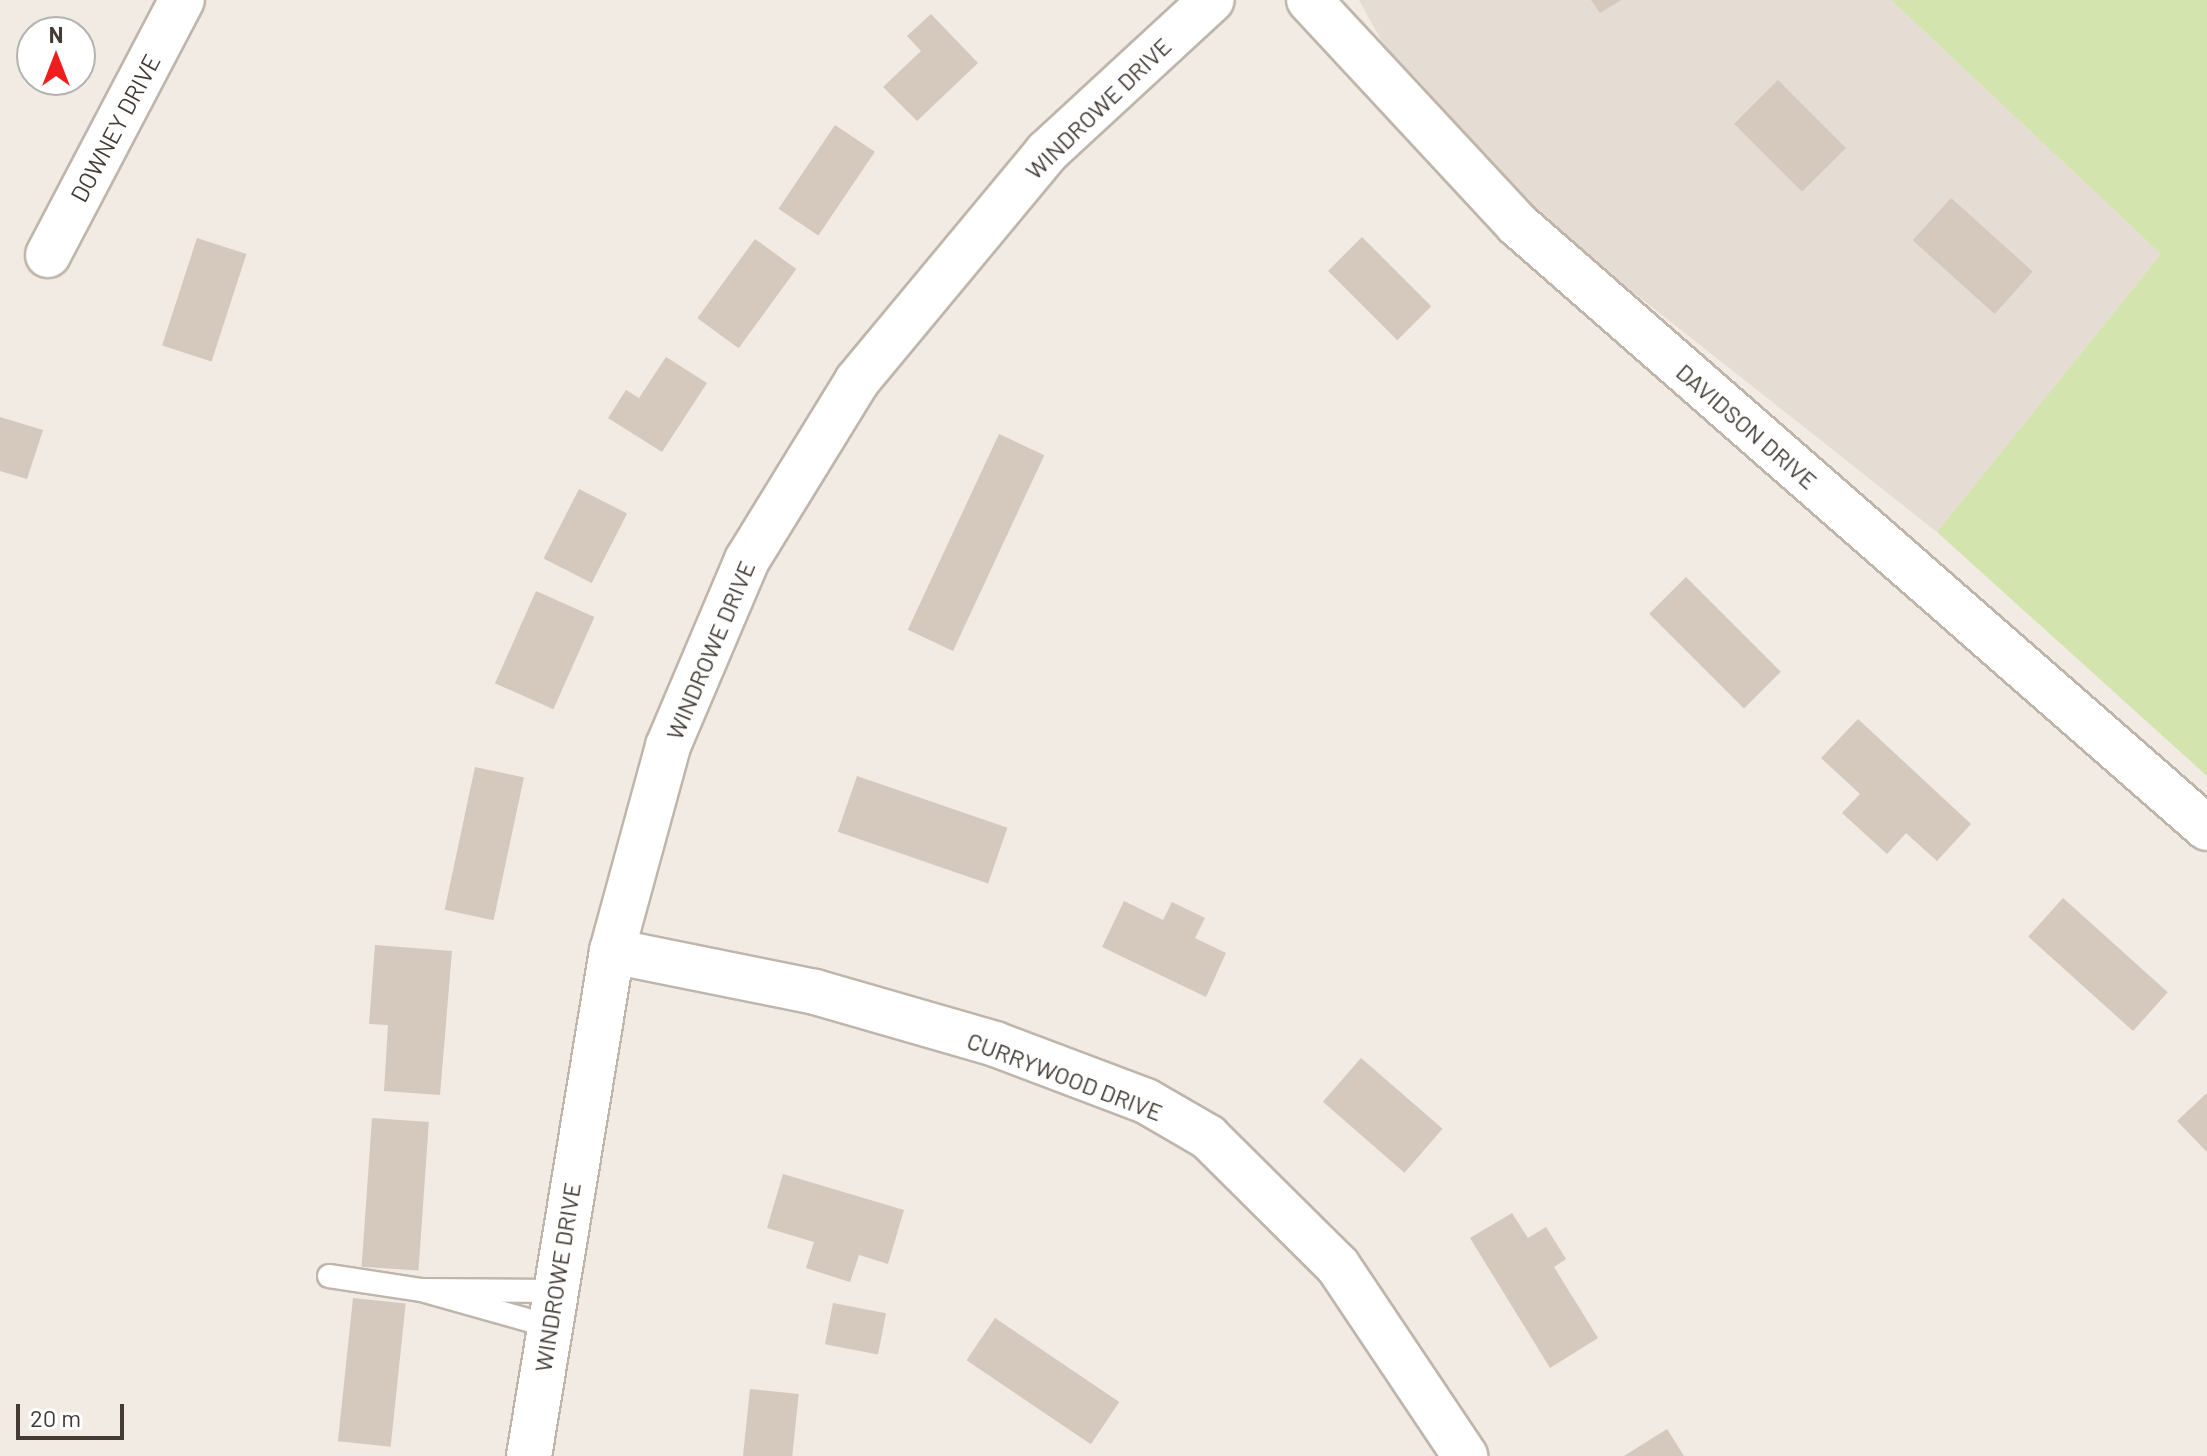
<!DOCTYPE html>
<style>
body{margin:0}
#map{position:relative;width:2207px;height:1456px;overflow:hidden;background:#f1ebe4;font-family:Barlow,sans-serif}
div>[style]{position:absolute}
.residential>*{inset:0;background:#e5dcd3}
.green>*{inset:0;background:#d4e4ae}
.building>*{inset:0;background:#d5c8bd;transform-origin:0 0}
.roads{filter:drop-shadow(2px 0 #bfb5aa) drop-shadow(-2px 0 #bfb5aa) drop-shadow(0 2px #bfb5aa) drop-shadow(0 -2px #bfb5aa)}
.service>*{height:22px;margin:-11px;padding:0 11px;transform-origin:11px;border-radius:11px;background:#fff}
.minor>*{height:44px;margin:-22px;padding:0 22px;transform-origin:22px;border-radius:22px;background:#fff}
.tertiary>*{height:44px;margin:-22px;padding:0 22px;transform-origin:22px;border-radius:22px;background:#fff}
span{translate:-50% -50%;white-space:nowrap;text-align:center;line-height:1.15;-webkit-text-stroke:6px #fff;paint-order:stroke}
.street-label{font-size:24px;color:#433b34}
.north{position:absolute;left:16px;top:16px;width:80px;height:80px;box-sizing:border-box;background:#fff;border:2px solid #b4b1ae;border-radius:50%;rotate:0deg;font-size:22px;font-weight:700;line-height:32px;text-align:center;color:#433b34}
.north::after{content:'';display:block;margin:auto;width:28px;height:36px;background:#ef1d1e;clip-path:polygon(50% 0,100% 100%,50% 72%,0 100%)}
.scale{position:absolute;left:16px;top:1404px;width:108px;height:36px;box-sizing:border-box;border:4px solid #433b34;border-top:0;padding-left:10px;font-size:24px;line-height:28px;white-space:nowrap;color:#433b34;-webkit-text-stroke:6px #fff;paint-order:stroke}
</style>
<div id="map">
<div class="residential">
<i style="clip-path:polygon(1359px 0,1891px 0,2161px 254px,1937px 532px,1434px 135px)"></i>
</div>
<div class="green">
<i style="clip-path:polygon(1891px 0,2207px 0,2207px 776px,1937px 532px,2161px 254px)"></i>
</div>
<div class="building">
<i style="clip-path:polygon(1591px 0,1621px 0,1600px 13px)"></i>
<i style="clip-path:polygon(931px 14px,978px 63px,917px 121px,883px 87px,921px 51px,907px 36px)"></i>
<i style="left:1778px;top:80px;width:96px;height:62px;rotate:45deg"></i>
<i style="left:835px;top:125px;width:48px;height:101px;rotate:34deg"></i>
<i style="left:1951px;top:198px;width:110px;height:57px;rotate:42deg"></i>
<i style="left:1362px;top:237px;width:98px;height:48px;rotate:45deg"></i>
<i style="left:197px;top:238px;width:52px;height:113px;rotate:18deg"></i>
<i style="left:755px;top:239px;width:51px;height:98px;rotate:36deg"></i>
<i style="clip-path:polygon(666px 357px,707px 383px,662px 452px,608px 418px,626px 390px,639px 398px)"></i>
<i style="clip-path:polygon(0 417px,43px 430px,27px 479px,0 471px)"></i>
<i style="left:999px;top:434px;width:50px;height:216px;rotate:25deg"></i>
<i style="left:579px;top:489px;width:54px;height:78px;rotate:27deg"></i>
<i style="left:1686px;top:577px;width:134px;height:52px;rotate:45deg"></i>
<i style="left:536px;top:591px;width:64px;height:101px;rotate:24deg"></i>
<i style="clip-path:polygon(1858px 719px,1971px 824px,1937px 861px,1906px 833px,1887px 854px,1842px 813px,1860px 794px,1821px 758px)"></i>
<i style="left:475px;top:767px;width:50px;height:146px;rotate:12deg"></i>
<i style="left:857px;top:776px;width:159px;height:59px;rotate:19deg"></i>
<i style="left:2063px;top:898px;width:141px;height:52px;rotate:42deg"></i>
<i style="clip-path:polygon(1124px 901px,1163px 920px,1172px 902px,1205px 918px,1195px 938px,1226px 953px,1206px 997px,1102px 947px)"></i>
<i style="clip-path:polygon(375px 945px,452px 951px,440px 1095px,384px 1091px,388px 1025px,369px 1024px)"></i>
<i style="left:1361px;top:1058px;width:108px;height:58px;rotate:41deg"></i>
<i style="clip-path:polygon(2207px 1093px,2207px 1152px,2177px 1121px)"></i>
<i style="left:372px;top:1118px;width:57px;height:149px;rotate:4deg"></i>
<i style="clip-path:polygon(783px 1174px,904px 1210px,888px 1264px,859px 1255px,850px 1282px,806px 1268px,814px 1242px,767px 1228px)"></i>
<i style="clip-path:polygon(1512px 1213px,1528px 1238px,1546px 1227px,1566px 1259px,1554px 1267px,1598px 1338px,1550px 1368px,1470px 1238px)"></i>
<i style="left:353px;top:1298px;width:53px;height:144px;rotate:6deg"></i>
<i style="left:833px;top:1303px;width:54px;height:42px;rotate:11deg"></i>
<i style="left:995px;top:1318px;width:150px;height:51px;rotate:34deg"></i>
<i style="left:750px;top:1389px;width:49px;height:67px;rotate:6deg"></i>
<i style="clip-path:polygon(1667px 1429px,1684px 1456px,1624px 1456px)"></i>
</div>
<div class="roads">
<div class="service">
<i style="left:329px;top:1276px;width:94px;rotate:8.6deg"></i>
<i style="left:549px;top:1326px;width:132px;rotate:-164.2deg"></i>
<i style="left:422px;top:1290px;width:132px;rotate:0.4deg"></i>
</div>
<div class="minor">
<i style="left:48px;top:255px;width:288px;rotate:-62.3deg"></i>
<i style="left:612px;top:951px;width:207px;rotate:11.4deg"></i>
<i style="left:815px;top:992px;width:187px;rotate:16.1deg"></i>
<i style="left:995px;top:1044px;width:161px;rotate:20.7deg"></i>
<i style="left:1146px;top:1101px;width:72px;rotate:30.1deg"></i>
<i style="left:1208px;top:1137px;width:183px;rotate:44.8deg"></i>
<i style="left:1338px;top:1266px;width:229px;rotate:56.2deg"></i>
<i style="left:529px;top:1456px;width:512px;rotate:-80.67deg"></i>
<i style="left:612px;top:951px;width:213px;rotate:-74.7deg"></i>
<i style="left:668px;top:746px;width:202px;rotate:-67deg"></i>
<i style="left:747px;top:560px;width:210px;rotate:-58.4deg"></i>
<i style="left:857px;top:381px;width:298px;rotate:-50.3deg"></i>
<i style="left:1047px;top:152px;width:224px;rotate:-42.7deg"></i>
</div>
<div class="tertiary">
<i style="left:1309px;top:0;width:306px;rotate:47.1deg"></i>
<i style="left:1517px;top:224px;width:917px;rotate:41.2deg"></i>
</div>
</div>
<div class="street-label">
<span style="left:1098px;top:108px;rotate:-44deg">WINDROWE DRIVE</span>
<span style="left:115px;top:128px;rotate:-62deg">DOWNEY DRIVE</span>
<span style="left:1747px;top:426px;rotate:41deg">DAVIDSON DRIVE</span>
<span style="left:710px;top:650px;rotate:-67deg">WINDROWE DRIVE</span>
<span style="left:1065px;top:1076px;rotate:21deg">CURRYWOOD DRIVE</span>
<span style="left:557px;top:1277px;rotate:-81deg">WINDROWE DRIVE</span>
</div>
<div class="north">N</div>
<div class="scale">20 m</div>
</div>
